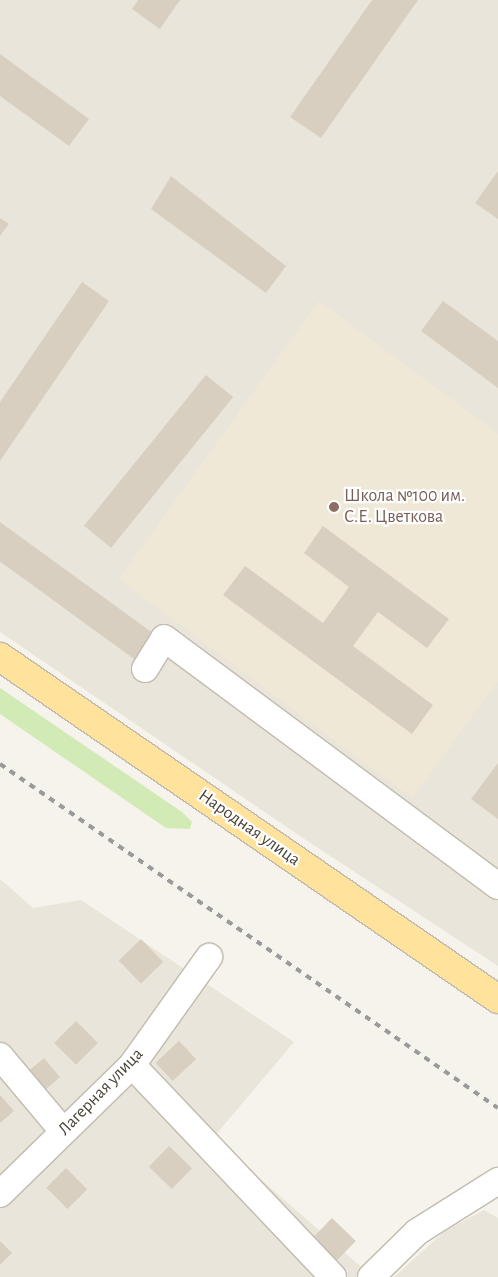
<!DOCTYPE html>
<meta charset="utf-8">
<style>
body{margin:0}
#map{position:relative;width:498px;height:1277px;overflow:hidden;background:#f6f3ec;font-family:"Alegreya Sans",sans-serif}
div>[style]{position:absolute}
.residential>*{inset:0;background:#eae5da}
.education>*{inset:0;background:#efe8d6}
.green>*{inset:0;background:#d2eab5}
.building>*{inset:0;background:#d8cfc1;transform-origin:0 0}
.roads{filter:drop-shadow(1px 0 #c2bbae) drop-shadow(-1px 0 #c2bbae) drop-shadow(0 1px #c2bbae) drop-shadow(0 -1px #c2bbae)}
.minor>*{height:26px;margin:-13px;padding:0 13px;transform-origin:13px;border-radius:13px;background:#fff}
.major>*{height:28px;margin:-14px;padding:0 14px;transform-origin:14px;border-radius:14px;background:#ffe39c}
.rail>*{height:4px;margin-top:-2px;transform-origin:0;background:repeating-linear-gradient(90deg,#9a9a9a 0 6px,transparent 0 12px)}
.dots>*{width:14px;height:14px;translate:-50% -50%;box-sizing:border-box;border:2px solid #fff;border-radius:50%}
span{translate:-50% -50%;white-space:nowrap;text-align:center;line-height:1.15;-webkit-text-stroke:4.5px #fff;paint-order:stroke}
.education-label{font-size:18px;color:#785e54}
.left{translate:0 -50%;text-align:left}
.street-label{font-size:18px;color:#4b4439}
</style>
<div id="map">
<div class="residential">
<i style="clip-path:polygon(0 0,498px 0,498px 966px,306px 840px,0 632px)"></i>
<i style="clip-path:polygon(0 879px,33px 908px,81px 900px,294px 1042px,213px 1138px,373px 1277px,0 1277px)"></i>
<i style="clip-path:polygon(484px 1210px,498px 1218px,498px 1277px,394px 1277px,445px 1231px)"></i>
</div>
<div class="education">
<i style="clip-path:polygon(319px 301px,498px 434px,498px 681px,412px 798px,119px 579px)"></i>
</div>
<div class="green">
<i style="clip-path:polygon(0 688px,182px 812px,192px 822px,190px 829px,166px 828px,0 714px)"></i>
</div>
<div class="building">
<i style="clip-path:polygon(138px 0,180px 0,160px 29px,132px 9px)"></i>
<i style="clip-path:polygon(372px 0,418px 0,321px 138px,290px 117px)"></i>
<i style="clip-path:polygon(0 54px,89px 119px,69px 146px,0 96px)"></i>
<i style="clip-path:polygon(498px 171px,498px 219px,475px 203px)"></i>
<i style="clip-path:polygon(171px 176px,286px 266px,266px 293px,151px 209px)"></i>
<i style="clip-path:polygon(0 218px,9px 224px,0 236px)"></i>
<i style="clip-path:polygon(82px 282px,109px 301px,0 461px,0 402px)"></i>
<i style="clip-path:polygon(443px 301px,498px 341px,498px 388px,421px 331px)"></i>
<i style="left:206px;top:375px;width:35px;height:194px;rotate:39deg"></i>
<i style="left:0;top:522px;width:194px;height:32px;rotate:36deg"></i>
<i style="clip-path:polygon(323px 526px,449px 619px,427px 648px,378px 612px,353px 646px,433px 705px,412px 734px,223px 595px,245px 566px,323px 623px,349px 587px,304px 553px)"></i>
<i style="clip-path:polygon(498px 763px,498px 819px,471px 799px)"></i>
<i style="left:141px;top:939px;width:32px;height:31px;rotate:46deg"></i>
<i style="left:76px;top:1021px;width:31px;height:31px;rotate:45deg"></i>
<i style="left:179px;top:1041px;width:25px;height:32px;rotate:47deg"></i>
<i style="left:44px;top:1058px;width:25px;height:27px;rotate:50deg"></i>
<i style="clip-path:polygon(0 1095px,14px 1111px,0 1123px)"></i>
<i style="left:169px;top:1146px;width:32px;height:29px;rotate:44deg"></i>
<i style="left:66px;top:1168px;width:30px;height:28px;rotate:45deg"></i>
<i style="left:332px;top:1218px;width:33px;height:29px;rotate:44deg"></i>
<i style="clip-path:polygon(0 1241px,12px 1253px,0 1265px)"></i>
</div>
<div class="roads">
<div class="minor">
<i style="left:145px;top:669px;width:36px;rotate:-58deg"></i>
<i style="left:164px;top:638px;width:416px;rotate:36.6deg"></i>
<i style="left:0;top:1056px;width:98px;rotate:50deg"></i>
<i style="left:132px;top:1065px;width:292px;rotate:46.5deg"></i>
<i style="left:0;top:1194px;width:185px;rotate:-44.3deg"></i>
<i style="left:132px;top:1065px;width:133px;rotate:-54.5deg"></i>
<i style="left:371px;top:1277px;width:64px;rotate:-44.4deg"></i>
<i style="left:417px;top:1232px;width:96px;rotate:-32.2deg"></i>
</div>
<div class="major">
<i style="left:0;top:657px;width:604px;rotate:34.48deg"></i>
</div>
</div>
<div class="rail">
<i style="left:0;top:764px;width:605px;rotate:34.64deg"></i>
</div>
<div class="dots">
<i style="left:334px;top:507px;background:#8d6e63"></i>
</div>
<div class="education-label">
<span class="left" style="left:344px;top:507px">Школа №100 им.<br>С.Е. Цветкова</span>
</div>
<div class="street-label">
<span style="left:249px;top:828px;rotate:35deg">Народная улица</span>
<span style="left:101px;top:1092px;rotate:-46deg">Лагерная улица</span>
</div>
</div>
